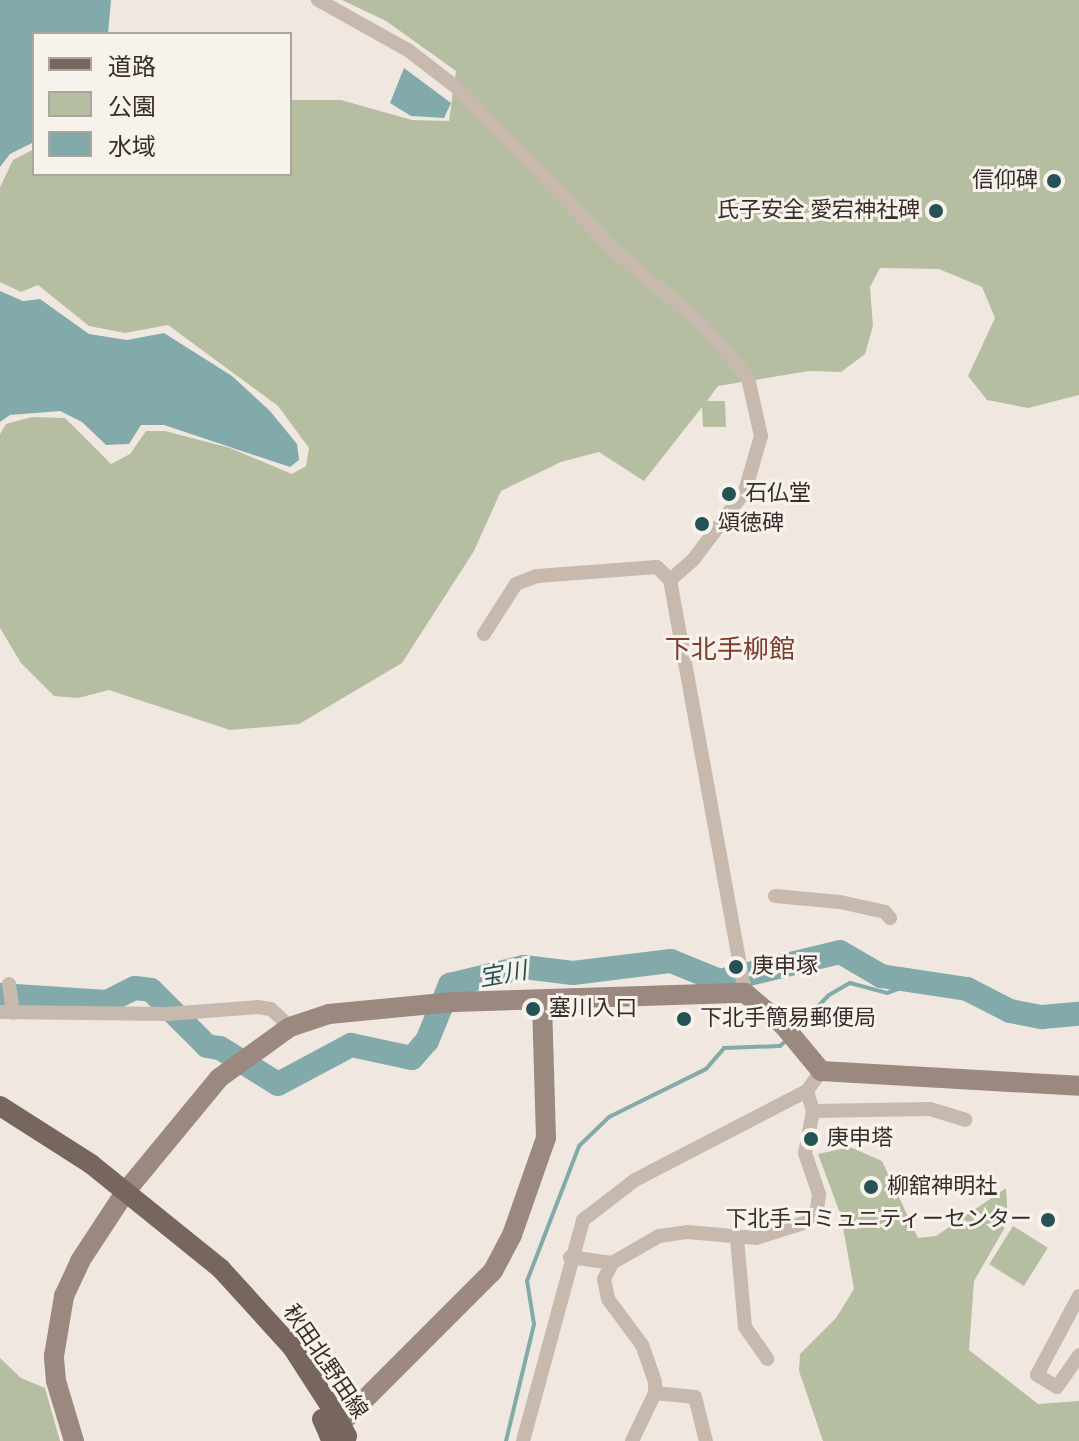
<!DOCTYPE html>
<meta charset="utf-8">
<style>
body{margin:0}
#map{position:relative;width:1079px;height:1441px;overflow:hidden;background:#f0e8e0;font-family:Karla,"Noto Sans JP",sans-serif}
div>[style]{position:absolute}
.green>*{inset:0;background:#b5bea1;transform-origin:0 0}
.water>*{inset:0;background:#82aaaa}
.stream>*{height:4px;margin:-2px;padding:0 2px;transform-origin:2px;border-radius:2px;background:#82aaaa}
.river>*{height:24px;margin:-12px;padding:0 12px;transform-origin:12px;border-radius:12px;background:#82aaaa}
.street>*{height:14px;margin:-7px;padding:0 7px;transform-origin:7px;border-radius:7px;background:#c7b9ad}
.secondary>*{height:20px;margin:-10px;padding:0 10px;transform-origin:10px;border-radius:10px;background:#9b887f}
.primary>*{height:20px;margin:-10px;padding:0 10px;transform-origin:10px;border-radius:10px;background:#77665e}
.primary-bridge>*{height:20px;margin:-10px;padding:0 10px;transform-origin:10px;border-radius:10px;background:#77665e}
.dots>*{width:22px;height:22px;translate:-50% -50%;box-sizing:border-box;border:4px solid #f8f2ec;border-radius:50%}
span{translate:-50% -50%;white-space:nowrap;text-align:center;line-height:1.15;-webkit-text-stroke:6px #f8f2ec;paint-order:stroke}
.poi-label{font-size:22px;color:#372e2b}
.right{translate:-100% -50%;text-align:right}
.left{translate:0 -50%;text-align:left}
.street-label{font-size:22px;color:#372e2b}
.water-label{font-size:24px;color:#255254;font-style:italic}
.quarter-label{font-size:26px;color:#7d3e2d}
.legend{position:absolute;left:32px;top:32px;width:260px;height:144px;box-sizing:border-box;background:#f8f2ec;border:2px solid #aba49f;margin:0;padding:10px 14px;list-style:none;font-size:24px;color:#372e2b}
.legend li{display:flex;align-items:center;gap:16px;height:40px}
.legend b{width:40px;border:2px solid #aba49f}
</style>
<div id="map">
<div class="green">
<i style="clip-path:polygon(342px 0,1079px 0,1079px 395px,1028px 408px,987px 400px,968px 376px,995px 318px,982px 287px,939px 269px,880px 268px,870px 287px,873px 326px,865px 354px,841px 372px,809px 371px,718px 386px,707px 401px,725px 401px,726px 427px,703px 427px,702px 407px,644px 481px,599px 452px,561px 462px,501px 491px,474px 551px,402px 663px,299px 724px,230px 730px,109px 690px,78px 698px,54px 696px,21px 663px,0 628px,0 434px,6px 424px,32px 417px,65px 418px,111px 464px,130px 454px,146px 431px,165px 431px,230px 448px,292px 474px,306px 466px,309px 448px,278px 406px,168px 325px,125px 333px,89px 326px,38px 285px,21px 292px,0 282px,0 187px,13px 160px,34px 149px,34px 174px,290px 174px,290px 100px,341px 100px,412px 120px,449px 121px,456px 71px,386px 21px)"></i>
<i style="clip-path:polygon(850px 1147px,882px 1161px,918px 1238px,936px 1236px,1006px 1188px,1008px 1222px,974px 1281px,969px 1350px,1038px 1404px,1079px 1401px,1079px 1441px,823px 1441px,799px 1371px,800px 1354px,836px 1318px,854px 1289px,841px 1216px,818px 1154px)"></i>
<i style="left:1013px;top:1226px;width:41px;height:45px;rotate:32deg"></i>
<i style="clip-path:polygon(0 1358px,21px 1378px,45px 1388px,60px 1441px,0 1441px)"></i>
</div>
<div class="water">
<i style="clip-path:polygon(0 0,111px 0,108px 34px,34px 34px,34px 142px,10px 154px,0 167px)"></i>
<i style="clip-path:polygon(404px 68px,451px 103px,444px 118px,411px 116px,390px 103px)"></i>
<i style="clip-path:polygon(0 291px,23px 301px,40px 299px,89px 334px,127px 340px,164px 333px,232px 376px,270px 411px,297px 444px,299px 460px,290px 467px,164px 425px,141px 425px,129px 444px,106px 445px,82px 422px,60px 411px,10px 415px,0 422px)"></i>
</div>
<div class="stream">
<i style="left:796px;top:1029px;width:47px;rotate:-45.9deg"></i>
<i style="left:829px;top:995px;width:24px;rotate:-30deg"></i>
<i style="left:850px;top:983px;width:38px;rotate:15deg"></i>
<i style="left:887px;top:993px;width:29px;rotate:-20deg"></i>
<i style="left:506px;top:1441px;width:120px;rotate:-76.5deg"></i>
<i style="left:534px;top:1324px;width:44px;rotate:-99.2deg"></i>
<i style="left:527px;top:1281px;width:145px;rotate:-68.9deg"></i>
<i style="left:579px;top:1146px;width:42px;rotate:-44deg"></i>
<i style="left:609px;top:1117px;width:108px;rotate:-26.3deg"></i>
<i style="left:706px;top:1069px;width:28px;rotate:-49deg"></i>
<i style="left:724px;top:1048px;width:56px;rotate:-2deg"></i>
<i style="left:780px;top:1046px;width:11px;rotate:-41deg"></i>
</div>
<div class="river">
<i style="left:0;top:995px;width:107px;rotate:3.7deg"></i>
<i style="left:107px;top:1002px;width:31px;rotate:-27deg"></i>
<i style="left:135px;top:988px;width:16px;rotate:7deg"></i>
<i style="left:151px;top:990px;width:79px;rotate:45deg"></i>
<i style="left:207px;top:1046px;width:13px;rotate:9deg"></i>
<i style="left:220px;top:1048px;width:68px;rotate:31.8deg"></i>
<i style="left:278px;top:1084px;width:83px;rotate:-28.1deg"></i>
<i style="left:351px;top:1045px;width:62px;rotate:12deg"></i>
<i style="left:412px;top:1058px;width:23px;rotate:-49deg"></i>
<i style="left:427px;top:1041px;width:61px;rotate:-67.7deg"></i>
<i style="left:450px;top:985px;width:76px;rotate:-13.7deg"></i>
<i style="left:524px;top:967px;width:49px;rotate:7deg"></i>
<i style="left:573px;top:973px;width:99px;rotate:-7deg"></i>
<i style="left:671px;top:961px;width:53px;rotate:22.2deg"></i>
<i style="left:720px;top:981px;width:123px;rotate:-13.6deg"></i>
<i style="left:840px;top:952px;width:48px;rotate:30.3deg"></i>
<i style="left:881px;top:976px;width:87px;rotate:8.6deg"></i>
<i style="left:967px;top:989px;width:48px;rotate:27.1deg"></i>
<i style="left:1010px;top:1011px;width:33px;rotate:11deg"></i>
<i style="left:1042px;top:1017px;width:37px;rotate:-5deg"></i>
</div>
<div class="street">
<i style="left:318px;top:0;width:103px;rotate:29.1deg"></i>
<i style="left:408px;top:50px;width:67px;rotate:37.7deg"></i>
<i style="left:461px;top:91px;width:225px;rotate:46.1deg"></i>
<i style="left:617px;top:253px;width:111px;rotate:39.9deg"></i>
<i style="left:702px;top:324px;width:71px;rotate:49.6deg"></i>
<i style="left:748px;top:378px;width:59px;rotate:77.4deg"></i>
<i style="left:761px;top:436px;width:57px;rotate:106.2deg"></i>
<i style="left:745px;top:491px;width:86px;rotate:127deg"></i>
<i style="left:693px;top:560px;width:30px;rotate:139deg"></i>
<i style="left:484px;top:634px;width:59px;rotate:-57.4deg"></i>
<i style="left:516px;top:584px;width:22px;rotate:-21deg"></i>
<i style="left:537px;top:576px;width:120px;rotate:-4.3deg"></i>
<i style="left:657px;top:567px;width:18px;rotate:45deg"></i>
<i style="left:670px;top:580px;width:420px;rotate:79.7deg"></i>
<i style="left:775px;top:896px;width:65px;rotate:5.3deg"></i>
<i style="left:840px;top:902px;width:46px;rotate:12.5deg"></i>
<i style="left:885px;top:912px;width:8px;rotate:50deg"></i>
<i style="left:9px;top:984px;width:29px;rotate:82deg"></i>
<i style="left:0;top:1012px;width:167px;rotate:0.7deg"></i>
<i style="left:167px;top:1014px;width:90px;rotate:-4.4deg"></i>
<i style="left:257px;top:1007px;width:14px;rotate:8deg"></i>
<i style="left:271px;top:1009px;width:26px;rotate:43deg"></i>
<i style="left:813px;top:1111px;width:117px;rotate:-1deg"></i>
<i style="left:930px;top:1109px;width:37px;rotate:17deg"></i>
<i style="left:737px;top:1239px;width:88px;rotate:84.8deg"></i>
<i style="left:745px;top:1327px;width:39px;rotate:55deg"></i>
<i style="left:570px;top:1257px;width:42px;rotate:8.1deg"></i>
<i style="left:1079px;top:1296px;width:89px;rotate:118deg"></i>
<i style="left:1037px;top:1375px;width:23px;rotate:31deg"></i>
<i style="left:1057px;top:1387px;width:39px;rotate:-55deg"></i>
<i style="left:655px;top:1393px;width:40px;rotate:5.7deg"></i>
<i style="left:695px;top:1397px;width:45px;rotate:76deg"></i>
<i style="left:523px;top:1441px;width:229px;rotate:-74.8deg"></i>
<i style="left:583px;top:1220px;width:66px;rotate:-37.6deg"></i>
<i style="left:635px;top:1180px;width:194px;rotate:-27.4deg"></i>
<i style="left:632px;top:1441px;width:53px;rotate:-64.4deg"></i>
<i style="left:655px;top:1393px;width:11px;rotate:-90deg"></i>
<i style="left:655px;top:1382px;width:39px;rotate:-109deg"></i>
<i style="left:642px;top:1345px;width:57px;rotate:-126.5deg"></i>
<i style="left:608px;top:1299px;width:20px;rotate:-101deg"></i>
<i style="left:604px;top:1279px;width:18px;rotate:-63deg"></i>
<i style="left:612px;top:1263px;width:54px;rotate:-29.9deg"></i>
<i style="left:659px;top:1236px;width:28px;rotate:-8deg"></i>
<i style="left:687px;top:1232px;width:69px;rotate:5deg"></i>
<i style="left:756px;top:1238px;width:53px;rotate:-17.4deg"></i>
<i style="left:807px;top:1222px;width:16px;rotate:-50deg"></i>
<i style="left:817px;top:1210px;width:16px;rotate:-83deg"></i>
<i style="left:819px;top:1194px;width:43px;rotate:-108.9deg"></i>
<i style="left:805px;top:1153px;width:43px;rotate:-79.2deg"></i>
<i style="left:813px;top:1111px;width:21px;rotate:-107deg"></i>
<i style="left:807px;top:1091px;width:24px;rotate:-55deg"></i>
</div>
<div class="secondary">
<i style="left:329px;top:1435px;width:232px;rotate:-45deg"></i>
<i style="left:493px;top:1271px;width:41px;rotate:-62.2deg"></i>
<i style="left:512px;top:1235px;width:103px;rotate:-70.7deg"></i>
<i style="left:546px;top:1138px;width:137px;rotate:-91.7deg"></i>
<i style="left:74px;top:1441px;width:63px;rotate:-106.7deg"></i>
<i style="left:56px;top:1381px;width:25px;rotate:-95deg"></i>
<i style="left:54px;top:1356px;width:61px;rotate:-80.5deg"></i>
<i style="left:64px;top:1296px;width:38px;rotate:-65deg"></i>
<i style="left:80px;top:1261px;width:84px;rotate:-56.7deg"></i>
<i style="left:126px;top:1191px;width:146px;rotate:-50.5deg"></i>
<i style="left:219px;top:1078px;width:87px;rotate:-35.7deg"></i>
<i style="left:290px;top:1027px;width:41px;rotate:-18.4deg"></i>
<i style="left:329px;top:1014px;width:125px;rotate:-5.5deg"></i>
<i style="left:453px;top:1002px;width:292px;rotate:-1.8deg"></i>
<i style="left:745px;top:993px;width:50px;rotate:40.1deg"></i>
<i style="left:783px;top:1025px;width:60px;rotate:50.4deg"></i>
<i style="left:821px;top:1071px;width:258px;rotate:3.3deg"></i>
</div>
<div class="primary">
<i style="left:0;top:1106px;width:108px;rotate:32.5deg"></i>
<i style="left:91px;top:1164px;width:167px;rotate:38.9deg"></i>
<i style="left:221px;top:1269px;width:105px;rotate:47.7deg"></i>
<i style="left:292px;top:1347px;width:74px;rotate:57.2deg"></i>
</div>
<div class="primary-bridge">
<i style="left:332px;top:1409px;width:31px;rotate:61deg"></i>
<i style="left:322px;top:1419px;width:24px;rotate:66deg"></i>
</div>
<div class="dots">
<i style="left:1054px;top:181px;background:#255254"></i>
<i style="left:936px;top:211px;background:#255254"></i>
<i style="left:729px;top:494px;background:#255254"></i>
<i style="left:702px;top:524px;background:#255254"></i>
<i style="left:736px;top:967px;background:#255254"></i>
<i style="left:533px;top:1009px;background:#255254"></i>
<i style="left:684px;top:1019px;background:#255254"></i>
<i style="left:811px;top:1139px;background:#255254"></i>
<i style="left:871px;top:1187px;background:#255254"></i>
<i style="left:1048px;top:1220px;background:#255254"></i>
</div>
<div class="poi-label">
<span class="right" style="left:1038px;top:181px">信仰碑</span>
<span class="right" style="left:920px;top:211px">氏子安全 愛宕神社碑</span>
<span class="left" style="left:745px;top:494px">石仏堂</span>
<span class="left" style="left:718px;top:524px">頌徳碑</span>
<span class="left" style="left:752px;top:967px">庚申塚</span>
<span class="left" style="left:549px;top:1009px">塞川入口</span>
<span class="left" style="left:700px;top:1019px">下北手簡易郵便局</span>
<span class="left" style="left:827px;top:1139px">庚申塔</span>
<span class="left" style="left:887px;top:1187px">柳舘神明社</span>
<span class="right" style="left:1032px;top:1220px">下北手コミュニティーセンター</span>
</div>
<div class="street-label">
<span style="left:325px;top:1362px;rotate:56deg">秋田北野田線</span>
</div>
<div class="water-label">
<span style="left:503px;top:975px;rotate:-10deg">宝川</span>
</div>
<div class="quarter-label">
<span style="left:730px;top:650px">下北手柳館</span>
</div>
<ul class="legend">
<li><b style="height:10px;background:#77665e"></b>道路</li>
<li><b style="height:22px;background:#b5bea1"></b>公園</li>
<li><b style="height:22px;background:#82aaaa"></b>水域</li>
</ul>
</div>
